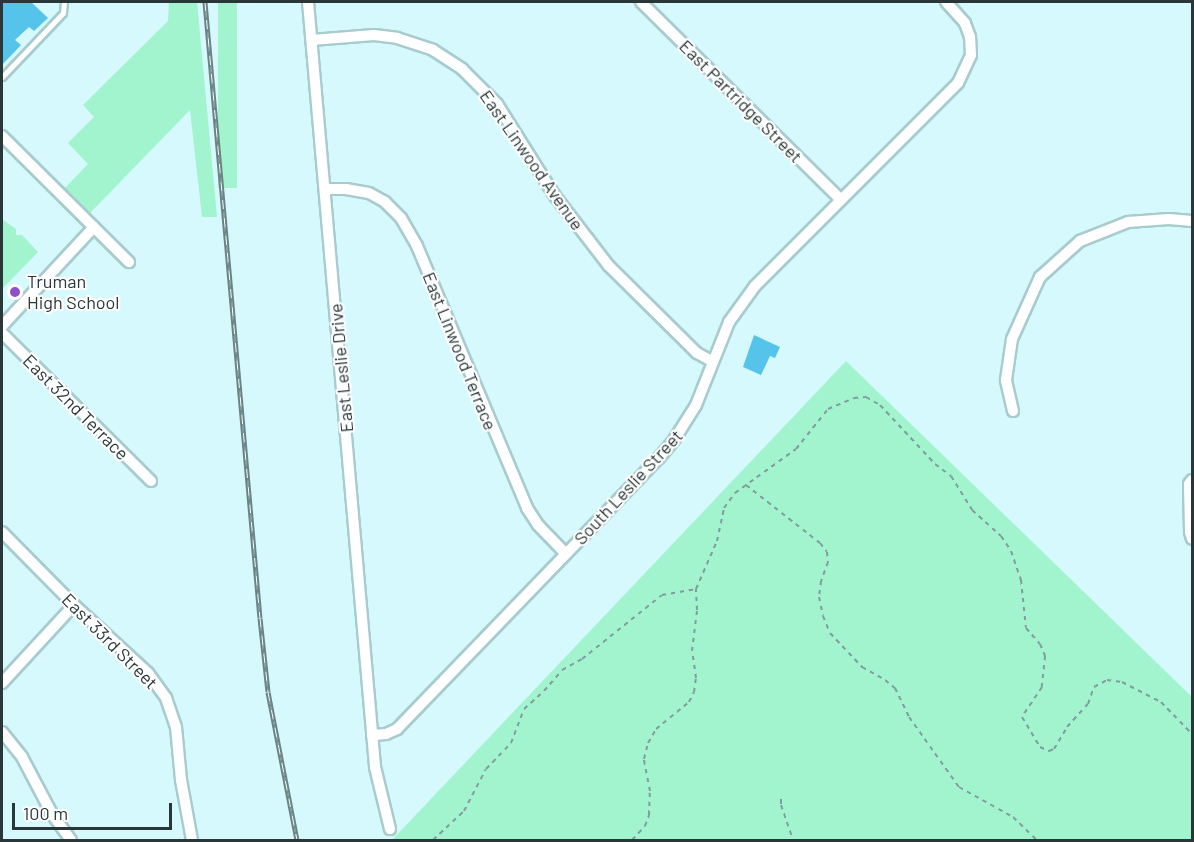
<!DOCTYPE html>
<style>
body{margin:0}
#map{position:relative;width:1194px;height:842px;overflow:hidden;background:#d5f9fc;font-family:Barlow,sans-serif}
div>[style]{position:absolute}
.green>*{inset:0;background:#a1f4cd;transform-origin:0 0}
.building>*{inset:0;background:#56c4ea}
.path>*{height:2px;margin-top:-1px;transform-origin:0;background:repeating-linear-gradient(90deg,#829c9e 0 4.5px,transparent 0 9px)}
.roads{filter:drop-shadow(2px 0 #a8cbce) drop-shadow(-2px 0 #a8cbce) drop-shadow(0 2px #a8cbce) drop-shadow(0 -2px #a8cbce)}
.service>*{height:5px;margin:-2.5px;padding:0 2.5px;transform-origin:2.5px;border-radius:2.5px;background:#fff}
.minor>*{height:10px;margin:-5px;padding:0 5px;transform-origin:5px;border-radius:5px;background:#fff}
.rail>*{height:5px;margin-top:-2.5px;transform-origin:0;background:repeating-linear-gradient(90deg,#fefefe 0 9px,#6c8385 0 18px);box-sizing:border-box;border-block:2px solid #6c8385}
.dots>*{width:16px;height:16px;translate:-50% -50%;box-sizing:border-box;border:3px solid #fefefe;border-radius:50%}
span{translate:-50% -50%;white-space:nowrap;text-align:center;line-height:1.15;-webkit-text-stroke:4.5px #fefefe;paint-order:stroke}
.street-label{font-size:18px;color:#293738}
.poi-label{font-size:18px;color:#293738}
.left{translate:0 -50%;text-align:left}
.frame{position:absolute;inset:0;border:3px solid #293738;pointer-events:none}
.scale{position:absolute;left:12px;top:803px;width:160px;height:27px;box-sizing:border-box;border:3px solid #293738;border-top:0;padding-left:8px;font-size:18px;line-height:21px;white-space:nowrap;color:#293738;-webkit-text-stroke:4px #fefefe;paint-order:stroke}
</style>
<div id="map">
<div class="green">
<i style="clip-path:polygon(169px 2px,197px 2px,217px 217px,202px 217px,190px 110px,90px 213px,65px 188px,88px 164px,68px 143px,94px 117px,83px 105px,168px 21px)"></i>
<i style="left:218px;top:2px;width:19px;height:186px"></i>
<i style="clip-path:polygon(2px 219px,16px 229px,16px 235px,22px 235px,38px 252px,2px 289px)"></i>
<i style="clip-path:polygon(846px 361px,1192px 697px,1192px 840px,392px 840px)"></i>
</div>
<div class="building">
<i style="clip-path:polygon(2px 2px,31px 2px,48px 18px,34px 31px,29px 27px,15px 40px,21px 45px,2px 65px)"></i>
<i style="clip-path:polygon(754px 335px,780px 347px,775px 358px,770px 356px,761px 375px,743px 367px)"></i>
</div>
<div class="path">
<i style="left:746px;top:485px;width:94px;rotate:38.1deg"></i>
<i style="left:820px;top:543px;width:11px;rotate:52deg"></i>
<i style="left:827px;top:552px;width:10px;rotate:84deg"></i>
<i style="left:828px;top:562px;width:20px;rotate:110deg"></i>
<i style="left:821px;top:581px;width:16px;rotate:97deg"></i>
<i style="left:819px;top:597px;width:19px;rotate:78deg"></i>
<i style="left:823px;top:616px;width:18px;rotate:68deg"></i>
<i style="left:830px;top:633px;width:47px;rotate:46.7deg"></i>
<i style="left:862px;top:667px;width:26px;rotate:29deg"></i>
<i style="left:885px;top:680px;width:13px;rotate:39deg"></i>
<i style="left:895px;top:688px;width:32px;rotate:64deg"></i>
<i style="left:909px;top:717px;width:86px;rotate:54.5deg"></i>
<i style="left:959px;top:787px;width:62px;rotate:29.1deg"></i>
<i style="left:1013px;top:817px;width:33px;rotate:44deg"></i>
<i style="left:781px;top:799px;width:6px;rotate:90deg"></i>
<i style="left:781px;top:805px;width:37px;rotate:71deg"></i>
<i style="left:433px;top:840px;width:42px;rotate:-43.1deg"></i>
<i style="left:464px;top:811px;width:47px;rotate:-62.4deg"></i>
<i style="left:486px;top:769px;width:36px;rotate:-46deg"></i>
<i style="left:511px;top:743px;width:36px;rotate:-69deg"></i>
<i style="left:524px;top:709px;width:27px;rotate:-42deg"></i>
<i style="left:544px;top:691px;width:28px;rotate:-49deg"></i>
<i style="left:562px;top:670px;width:23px;rotate:-29deg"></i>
<i style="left:582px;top:659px;width:102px;rotate:-38.7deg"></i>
<i style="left:662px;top:595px;width:35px;rotate:-10deg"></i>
<i style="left:632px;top:840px;width:19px;rotate:-47deg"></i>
<i style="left:645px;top:826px;width:12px;rotate:-70deg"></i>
<i style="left:649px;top:815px;width:24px;rotate:-88deg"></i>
<i style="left:650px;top:791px;width:33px;rotate:-101deg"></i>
<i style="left:644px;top:759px;width:16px;rotate:-76deg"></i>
<i style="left:648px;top:743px;width:16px;rotate:-60deg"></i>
<i style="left:656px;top:729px;width:43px;rotate:-39.3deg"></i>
<i style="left:689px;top:702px;width:11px;rotate:-63deg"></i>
<i style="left:694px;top:692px;width:14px;rotate:-82deg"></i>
<i style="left:696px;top:678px;width:27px;rotate:-98deg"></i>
<i style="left:692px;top:651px;width:41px;rotate:-83deg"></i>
<i style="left:697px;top:610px;width:21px;rotate:-93deg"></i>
<i style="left:696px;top:589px;width:52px;rotate:-66.4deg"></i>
<i style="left:717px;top:541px;width:34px;rotate:-78deg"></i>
<i style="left:724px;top:508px;width:19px;rotate:-54deg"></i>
<i style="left:735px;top:493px;width:75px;rotate:-35.8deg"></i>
<i style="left:796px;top:449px;width:51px;rotate:-51.3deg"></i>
<i style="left:828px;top:409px;width:28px;rotate:-23deg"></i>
<i style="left:854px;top:398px;width:12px;rotate:-5deg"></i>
<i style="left:866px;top:397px;width:16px;rotate:30deg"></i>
<i style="left:880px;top:405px;width:81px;rotate:47deg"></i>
<i style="left:935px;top:464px;width:20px;rotate:37deg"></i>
<i style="left:951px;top:476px;width:40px;rotate:58deg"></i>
<i style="left:972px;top:510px;width:39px;rotate:42deg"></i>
<i style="left:1001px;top:536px;width:18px;rotate:56deg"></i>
<i style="left:1011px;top:551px;width:31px;rotate:71deg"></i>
<i style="left:1021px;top:580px;width:48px;rotate:84.1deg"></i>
<i style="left:1026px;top:628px;width:21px;rotate:49deg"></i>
<i style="left:1040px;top:644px;width:13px;rotate:67deg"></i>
<i style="left:1045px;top:656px;width:31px;rotate:96deg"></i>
<i style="left:1042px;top:687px;width:36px;rotate:124deg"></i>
<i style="left:1022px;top:717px;width:35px;rotate:59deg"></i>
<i style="left:1040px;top:747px;width:10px;rotate:24deg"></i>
<i style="left:1049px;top:751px;width:5px;rotate:-22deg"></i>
<i style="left:1054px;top:749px;width:26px;rotate:-59deg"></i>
<i style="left:1067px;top:727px;width:31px;rotate:-48deg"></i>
<i style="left:1088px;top:704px;width:18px;rotate:-71deg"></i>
<i style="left:1094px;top:687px;width:15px;rotate:-28deg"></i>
<i style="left:1107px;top:680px;width:15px;rotate:8deg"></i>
<i style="left:1122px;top:682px;width:44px;rotate:27.1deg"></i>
<i style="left:1161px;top:702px;width:45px;rotate:45.9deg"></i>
</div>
<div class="roads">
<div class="service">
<i style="left:2px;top:77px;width:88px;rotate:-46.4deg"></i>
<i style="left:63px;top:13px;width:11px;rotate:-85deg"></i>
</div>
<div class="minor">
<i style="left:308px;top:2px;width:768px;rotate:84.99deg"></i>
<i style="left:375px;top:767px;width:64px;rotate:76.4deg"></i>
<i style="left:641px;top:2px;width:281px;rotate:44.7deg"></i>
<i style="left:312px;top:40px;width:62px;rotate:-4.6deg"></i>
<i style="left:374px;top:35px;width:23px;rotate:7deg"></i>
<i style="left:397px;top:38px;width:38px;rotate:18deg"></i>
<i style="left:433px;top:50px;width:35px;rotate:33deg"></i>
<i style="left:462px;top:69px;width:49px;rotate:45deg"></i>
<i style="left:497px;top:104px;width:109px;rotate:57.8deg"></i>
<i style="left:555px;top:196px;width:88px;rotate:52.4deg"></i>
<i style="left:609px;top:266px;width:124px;rotate:44.7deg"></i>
<i style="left:697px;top:353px;width:18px;rotate:29deg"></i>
<i style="left:2px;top:136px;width:179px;rotate:44.8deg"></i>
<i style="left:325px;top:189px;width:21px"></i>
<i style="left:346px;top:189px;width:23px;rotate:10deg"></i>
<i style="left:369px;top:193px;width:18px;rotate:29deg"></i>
<i style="left:385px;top:202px;width:23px;rotate:45deg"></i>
<i style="left:401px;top:218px;width:32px;rotate:60deg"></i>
<i style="left:417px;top:246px;width:284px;rotate:67.2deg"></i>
<i style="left:527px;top:508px;width:20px;rotate:57deg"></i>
<i style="left:538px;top:525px;width:40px;rotate:46deg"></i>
<i style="left:2px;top:326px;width:135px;rotate:-47.1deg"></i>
<i style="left:2px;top:333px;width:210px;rotate:44.8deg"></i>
<i style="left:1013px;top:411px;width:32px;rotate:-103deg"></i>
<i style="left:1006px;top:380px;width:41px;rotate:-81.7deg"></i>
<i style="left:1012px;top:339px;width:68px;rotate:-65.7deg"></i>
<i style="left:1040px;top:277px;width:54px;rotate:-42deg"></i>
<i style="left:1080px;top:241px;width:52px;rotate:-21.6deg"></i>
<i style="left:1128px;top:222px;width:41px;rotate:-4.2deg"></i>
<i style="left:1169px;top:219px;width:23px;rotate:5deg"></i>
<i style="left:1192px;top:480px;width:5px;rotate:127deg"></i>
<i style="left:1189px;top:484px;width:48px;rotate:88.8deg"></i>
<i style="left:1190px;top:532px;width:7px;rotate:74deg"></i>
<i style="left:2px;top:532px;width:103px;rotate:45.4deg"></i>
<i style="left:74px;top:605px;width:100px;rotate:42.6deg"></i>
<i style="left:148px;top:673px;width:31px;rotate:54deg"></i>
<i style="left:166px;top:698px;width:31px;rotate:71deg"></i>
<i style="left:176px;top:727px;width:53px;rotate:84.6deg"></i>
<i style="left:181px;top:780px;width:61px;rotate:79.6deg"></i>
<i style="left:2px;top:683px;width:106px;rotate:-47.3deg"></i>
<i style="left:2px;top:732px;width:32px;rotate:51deg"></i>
<i style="left:22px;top:757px;width:64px;rotate:62.2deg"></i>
<i style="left:52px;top:814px;width:32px;rotate:54deg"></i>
<i style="left:372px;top:735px;width:14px;rotate:-4deg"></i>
<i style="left:386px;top:734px;width:12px;rotate:-24deg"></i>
<i style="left:397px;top:729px;width:377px;rotate:-46deg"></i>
<i style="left:659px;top:458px;width:23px;rotate:-50deg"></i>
<i style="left:674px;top:440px;width:41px;rotate:-57.8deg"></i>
<i style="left:696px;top:405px;width:89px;rotate:-68.3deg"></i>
<i style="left:729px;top:322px;width:44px;rotate:-54.2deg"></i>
<i style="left:755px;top:286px;width:287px;rotate:-45deg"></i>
<i style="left:958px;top:83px;width:31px;rotate:-65deg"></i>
<i style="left:971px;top:55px;width:18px;rotate:-93deg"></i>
<i style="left:970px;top:37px;width:15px;rotate:-110deg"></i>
<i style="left:965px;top:23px;width:28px;rotate:-132deg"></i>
</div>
</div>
<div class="rail">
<i style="left:205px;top:2px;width:618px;rotate:84.9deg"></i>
<i style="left:260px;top:618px;width:74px;rotate:83.8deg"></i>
<i style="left:268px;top:692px;width:151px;rotate:78.9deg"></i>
</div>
<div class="dots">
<i style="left:15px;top:292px;background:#8d52c8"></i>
</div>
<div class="street-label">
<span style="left:741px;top:101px;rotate:45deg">East Partridge Street</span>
<span style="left:532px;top:160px;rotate:55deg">East Linwood Avenue</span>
<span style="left:460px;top:351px;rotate:68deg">East Linwood Terrace</span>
<span style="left:341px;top:368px;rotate:-95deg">East Leslie Drive</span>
<span style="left:76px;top:407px;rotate:45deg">East 32nd Terrace</span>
<span style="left:628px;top:487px;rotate:-47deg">South Leslie Street</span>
<span style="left:110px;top:641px;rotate:45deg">East 33rd Street</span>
</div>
<div class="poi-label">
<span class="left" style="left:27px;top:292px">Truman<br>High School</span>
</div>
<div class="frame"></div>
<div class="scale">100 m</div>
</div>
